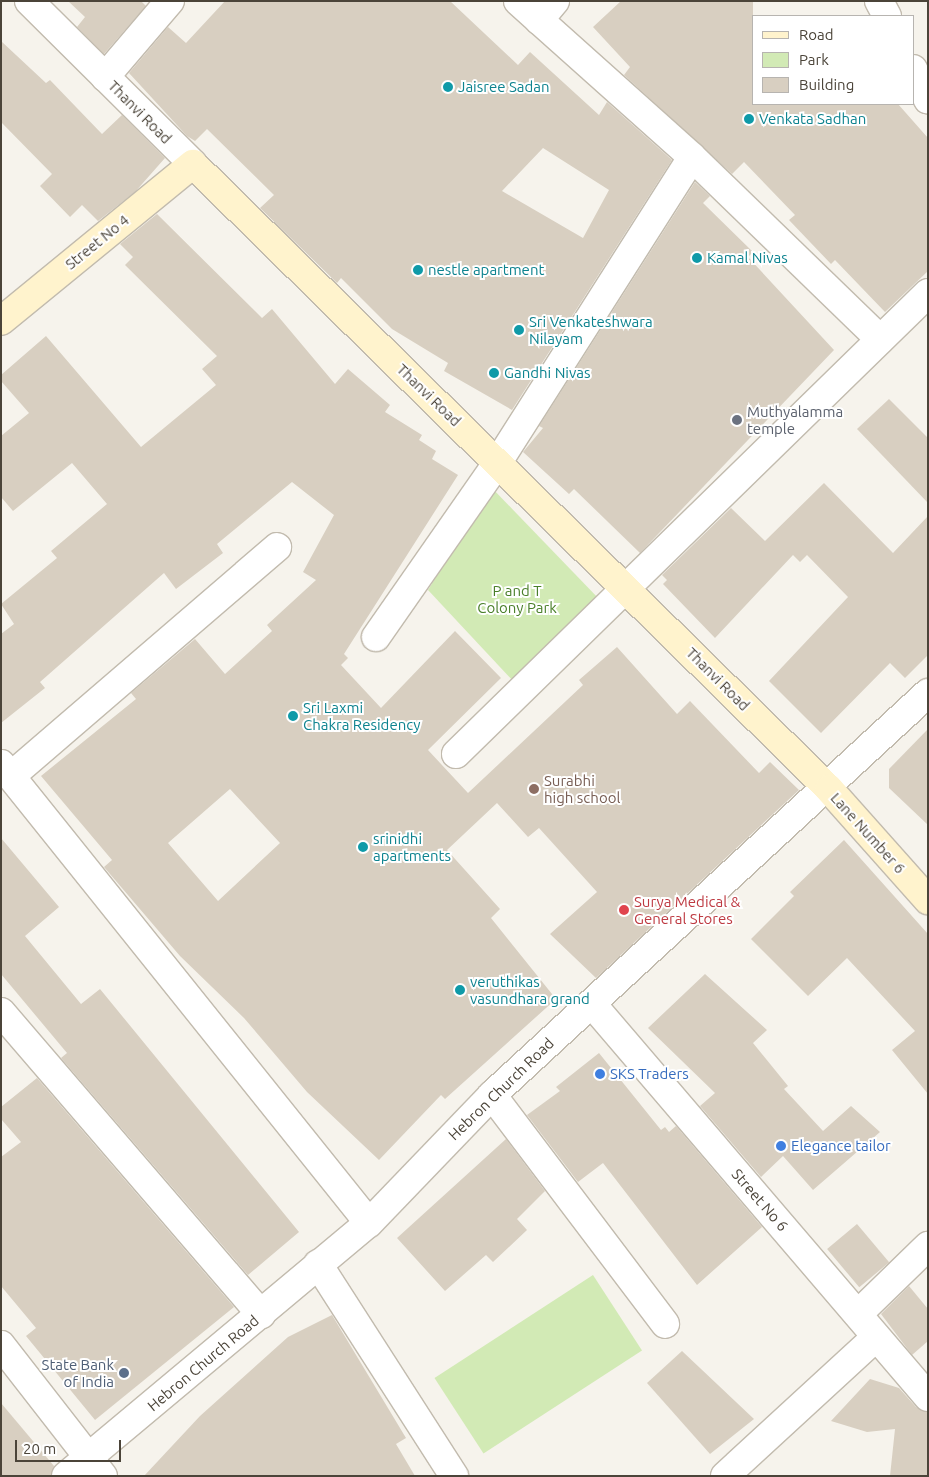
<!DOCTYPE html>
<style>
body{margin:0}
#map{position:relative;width:929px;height:1477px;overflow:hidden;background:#f6f3ec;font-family:Ubuntu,sans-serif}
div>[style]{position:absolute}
.green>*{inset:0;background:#d2eab5;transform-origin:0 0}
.building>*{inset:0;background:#d8cfc1;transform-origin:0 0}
.roads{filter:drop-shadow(1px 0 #c2bbae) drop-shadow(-1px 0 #c2bbae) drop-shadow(0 1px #c2bbae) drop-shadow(0 -1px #c2bbae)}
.street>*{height:28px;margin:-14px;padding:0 14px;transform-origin:14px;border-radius:14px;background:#fff}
.secondary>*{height:28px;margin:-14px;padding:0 14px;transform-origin:14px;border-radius:14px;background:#fff3cd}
.dots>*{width:14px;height:14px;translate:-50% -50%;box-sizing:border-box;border:2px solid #fff;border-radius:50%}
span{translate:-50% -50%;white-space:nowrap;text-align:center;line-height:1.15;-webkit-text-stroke:4px #fff;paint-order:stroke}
.culture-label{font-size:15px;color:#0d838f}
.left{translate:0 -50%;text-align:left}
.street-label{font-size:15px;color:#4b4439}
.worship-label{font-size:15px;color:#5b616d}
.park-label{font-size:15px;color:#4a7f2a}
.education-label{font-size:15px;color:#785e54}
.health-label{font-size:15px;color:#be3a42}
.shop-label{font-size:15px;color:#366cbe}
.service-label{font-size:15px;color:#4e5e75}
.right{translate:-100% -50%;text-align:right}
.frame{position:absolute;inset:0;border:2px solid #4b4439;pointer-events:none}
.legend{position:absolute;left:752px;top:15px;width:162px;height:90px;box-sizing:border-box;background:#fff;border:1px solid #b7b4b0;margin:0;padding:6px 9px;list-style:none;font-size:15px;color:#4b4439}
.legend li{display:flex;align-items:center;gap:10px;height:25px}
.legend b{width:25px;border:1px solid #b7b4b0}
.scale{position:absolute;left:15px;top:1440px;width:106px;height:22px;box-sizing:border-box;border:2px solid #4b4439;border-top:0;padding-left:6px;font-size:15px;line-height:18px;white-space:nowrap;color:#4b4439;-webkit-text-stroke:4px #fff;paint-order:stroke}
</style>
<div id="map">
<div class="green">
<i style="clip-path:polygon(491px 487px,601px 601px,514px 682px,428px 590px)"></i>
<i style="left:593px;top:1275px;width:90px;height:189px;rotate:57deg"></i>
</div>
<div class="building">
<i style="clip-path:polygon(68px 1px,141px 1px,146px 6px,104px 54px,77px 27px,85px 17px)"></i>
<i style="clip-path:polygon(evenodd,225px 1px,450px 1px,518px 65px,530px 52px,599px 115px,607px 102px,672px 160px,512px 410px,444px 371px,448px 363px,392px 329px,341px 278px,337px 283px,260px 208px,274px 195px,207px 129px,195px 141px,187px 136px,129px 73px,168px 27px,186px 43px,225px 1px,543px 148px,609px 190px,583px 238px,502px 191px,543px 148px)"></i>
<i style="clip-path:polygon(621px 1px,753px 1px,753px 104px,898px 104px,928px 138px,928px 271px,885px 312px,835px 260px,831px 264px,789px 220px,795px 215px,744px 162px,732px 174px,624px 75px,630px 67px,593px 27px)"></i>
<i style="clip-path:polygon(1px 41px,46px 83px,50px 80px,102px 134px,122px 115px,165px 158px,135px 192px,98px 221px,82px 205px,70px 217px,40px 186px,52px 174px,1px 122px)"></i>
<i style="clip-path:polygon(695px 182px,710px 196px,703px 203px,753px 252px,748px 257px,834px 350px,640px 553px,574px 489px,569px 494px,523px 452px,543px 428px,539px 426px)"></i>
<i style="clip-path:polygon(evenodd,157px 214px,262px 318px,272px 309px,335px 384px,348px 369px,390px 405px,385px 412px,422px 435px,419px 440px,436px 451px,432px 459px,458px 475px,344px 654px,348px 658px,341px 665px,381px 708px,455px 631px,501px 678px,428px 750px,468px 793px,583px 685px,579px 680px,617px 647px,677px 714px,690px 701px,759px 773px,770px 762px,799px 790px,596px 978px,550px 934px,597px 892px,539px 828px,528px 837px,497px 803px,447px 850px,500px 909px,491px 918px,556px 999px,445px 1099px,441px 1095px,379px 1160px,307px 1092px,244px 1018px,180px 956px,104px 867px,112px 860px,41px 776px,136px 699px,131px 693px,195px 639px,225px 674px,272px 631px,267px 625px,316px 580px,303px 572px,334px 515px,292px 482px,217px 544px,223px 553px,176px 589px,164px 573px,40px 682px,45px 688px,1px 723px,1px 634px,14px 624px,1px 604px,57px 558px,51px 551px,107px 504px,72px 463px,13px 511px,1px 497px,1px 436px,29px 413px,1px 381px,1px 375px,46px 336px,141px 447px,216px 385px,202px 369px,217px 356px,125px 265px,133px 257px,120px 244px,157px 214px,230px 789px,280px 843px,218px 901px,168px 843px,230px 789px)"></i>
<i style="clip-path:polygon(889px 399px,928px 438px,928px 503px,857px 429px)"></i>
<i style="clip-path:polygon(824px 483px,893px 553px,928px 516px,928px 655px,905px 678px,890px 663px,821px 733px,769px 681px,848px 597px,807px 555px,800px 562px,793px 555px,715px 638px,663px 584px,667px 580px,662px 575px,731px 508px,765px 541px)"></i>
<i style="clip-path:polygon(928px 729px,928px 825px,889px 788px,889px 769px)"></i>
<i style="clip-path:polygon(1px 838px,59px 907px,25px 936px,81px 1004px,100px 989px,299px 1232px,248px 1275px,61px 1058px,67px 1053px,1px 974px)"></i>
<i style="clip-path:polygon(844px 840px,928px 934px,928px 1094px,892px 1050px,915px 1031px,847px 958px,808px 996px,751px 939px,794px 896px,790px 892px)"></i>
<i style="clip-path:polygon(705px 974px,767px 1030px,753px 1043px,788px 1086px,784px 1089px,823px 1131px,851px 1106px,880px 1132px,813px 1190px,783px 1156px,761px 1177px,700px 1106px,715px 1093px,648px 1028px)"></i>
<i style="clip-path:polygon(599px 1053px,661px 1130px,665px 1127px,669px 1132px,676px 1126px,762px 1227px,697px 1285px,603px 1163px,578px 1182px,527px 1115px,560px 1091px,556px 1087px)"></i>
<i style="clip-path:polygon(37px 1078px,234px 1307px,95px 1420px,26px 1336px,36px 1328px,1px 1286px,1px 1157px,21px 1142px,1px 1119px,1px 1107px)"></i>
<i style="clip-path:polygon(506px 1139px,545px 1191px,517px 1219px,527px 1230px,493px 1262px,486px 1255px,445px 1291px,397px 1238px)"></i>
<i style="left:857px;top:1224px;width:50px;height:39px;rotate:50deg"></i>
<i style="clip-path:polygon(909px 1286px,928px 1309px,928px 1341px,912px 1355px,881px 1314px)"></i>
<i style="clip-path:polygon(332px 1315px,406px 1438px,396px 1444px,415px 1476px,144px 1476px,200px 1416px,288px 1337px)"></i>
<i style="clip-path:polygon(682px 1351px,754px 1419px,710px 1454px,647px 1383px)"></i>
<i style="clip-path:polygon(870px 1379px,899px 1388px,916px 1407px,928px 1412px,928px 1476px,890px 1476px,895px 1429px,867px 1432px,831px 1421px)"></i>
<i style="clip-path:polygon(1px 1403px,54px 1466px,51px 1476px,1px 1476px)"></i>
</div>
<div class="roads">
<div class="street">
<i style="left:29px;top:1px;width:231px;rotate:44.8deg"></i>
<i style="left:518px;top:1px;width:28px;rotate:42deg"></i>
<i style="left:555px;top:1px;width:25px;rotate:130deg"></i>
<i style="left:539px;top:20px;width:205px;rotate:41.8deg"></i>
<i style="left:692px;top:157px;width:262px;rotate:44.1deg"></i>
<i style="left:879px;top:1px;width:17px;rotate:62deg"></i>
<i style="left:913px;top:69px;width:34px;rotate:64deg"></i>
<i style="left:105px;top:77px;width:100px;rotate:-49.5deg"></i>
<i style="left:376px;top:637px;width:213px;rotate:-55.1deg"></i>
<i style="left:498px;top:462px;width:361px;rotate:-57.5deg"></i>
<i style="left:456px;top:754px;width:660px;rotate:-44.32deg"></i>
<i style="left:1px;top:764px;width:588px;rotate:51.28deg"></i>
<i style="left:11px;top:776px;width:351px;rotate:-40.7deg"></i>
<i style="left:592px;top:1004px;width:517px;rotate:49.47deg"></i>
<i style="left:1px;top:1012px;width:399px;rotate:49.3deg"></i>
<i style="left:492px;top:1095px;width:287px;rotate:52.9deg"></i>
<i style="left:318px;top:1264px;width:252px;rotate:57.3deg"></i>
<i style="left:858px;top:1314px;width:98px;rotate:-44.2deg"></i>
<i style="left:1px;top:1345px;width:166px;rotate:52.1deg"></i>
<i style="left:66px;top:1476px;width:395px;rotate:-39.9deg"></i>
<i style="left:369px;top:1223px;width:178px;rotate:-46.1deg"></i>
<i style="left:492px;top:1095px;width:593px;rotate:-42.68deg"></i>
<i style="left:725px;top:1476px;width:205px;rotate:-42.6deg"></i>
</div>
<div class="secondary">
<i style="left:1px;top:321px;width:248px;rotate:-39.3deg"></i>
<i style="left:193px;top:164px;width:892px;rotate:44.5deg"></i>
<i style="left:829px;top:789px;width:149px;rotate:48.3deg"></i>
</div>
</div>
<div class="dots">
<i style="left:448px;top:87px;background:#0f9aa8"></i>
<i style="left:749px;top:119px;background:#0f9aa8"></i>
<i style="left:697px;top:258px;background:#0f9aa8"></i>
<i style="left:418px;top:270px;background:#0f9aa8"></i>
<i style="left:519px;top:330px;background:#0f9aa8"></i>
<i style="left:494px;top:373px;background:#0f9aa8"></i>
<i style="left:737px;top:420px;background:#6b7280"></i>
<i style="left:293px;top:716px;background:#0f9aa8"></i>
<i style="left:534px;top:789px;background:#8d6e63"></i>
<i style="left:363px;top:847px;background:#0f9aa8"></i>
<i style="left:624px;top:910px;background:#e0444e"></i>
<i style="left:460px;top:990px;background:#0f9aa8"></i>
<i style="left:600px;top:1074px;background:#3f7fe0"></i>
<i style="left:781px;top:1146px;background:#3f7fe0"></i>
<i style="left:124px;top:1373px;background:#5c6f8a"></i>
</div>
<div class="culture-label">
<span class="left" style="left:458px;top:87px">Jaisree Sadan</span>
<span class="left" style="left:759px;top:119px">Venkata Sadhan</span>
<span class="left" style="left:707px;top:258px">Kamal Nivas</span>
<span class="left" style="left:428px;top:270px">nestle apartment</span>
<span class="left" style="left:529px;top:330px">Sri Venkateshwara<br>Nilayam</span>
<span class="left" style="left:504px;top:373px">Gandhi Nivas</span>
<span class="left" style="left:303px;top:716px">Sri Laxmi<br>Chakra Residency</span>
<span class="left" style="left:373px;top:847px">srinidhi<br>apartments</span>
<span class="left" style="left:470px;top:990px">veruthikas<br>vasundhara grand</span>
</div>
<div class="street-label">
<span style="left:140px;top:112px;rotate:45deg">Thanvi Road</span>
<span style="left:97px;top:242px;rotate:-39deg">Street No 4</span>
<span style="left:429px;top:395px;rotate:44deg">Thanvi Road</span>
<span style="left:718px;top:679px;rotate:45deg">Thanvi Road</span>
<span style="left:868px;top:833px;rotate:48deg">Lane Number 6</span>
<span style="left:501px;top:1089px;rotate:-44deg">Hebron Church Road</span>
<span style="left:760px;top:1200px;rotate:49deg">Street No 6</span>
<span style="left:203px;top:1363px;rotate:-40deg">Hebron Church Road</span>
</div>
<div class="worship-label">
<span class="left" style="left:747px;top:420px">Muthyalamma<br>temple</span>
</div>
<div class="park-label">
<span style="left:517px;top:599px">P and T<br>Colony Park</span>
</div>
<div class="education-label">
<span class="left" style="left:544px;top:789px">Surabhi<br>high school</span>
</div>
<div class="health-label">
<span class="left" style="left:634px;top:910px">Surya Medical &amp;<br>General Stores</span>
</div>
<div class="shop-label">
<span class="left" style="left:610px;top:1074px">SKS Traders</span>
<span class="left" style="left:791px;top:1146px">Elegance tailor</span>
</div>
<div class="service-label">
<span class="right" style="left:114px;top:1373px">State Bank<br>of India</span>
</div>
<div class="frame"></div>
<ul class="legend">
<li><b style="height:6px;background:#fff3cd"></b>Road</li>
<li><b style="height:14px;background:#d2eab5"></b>Park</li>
<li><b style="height:14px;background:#d8cfc1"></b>Building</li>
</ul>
<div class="scale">20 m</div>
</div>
